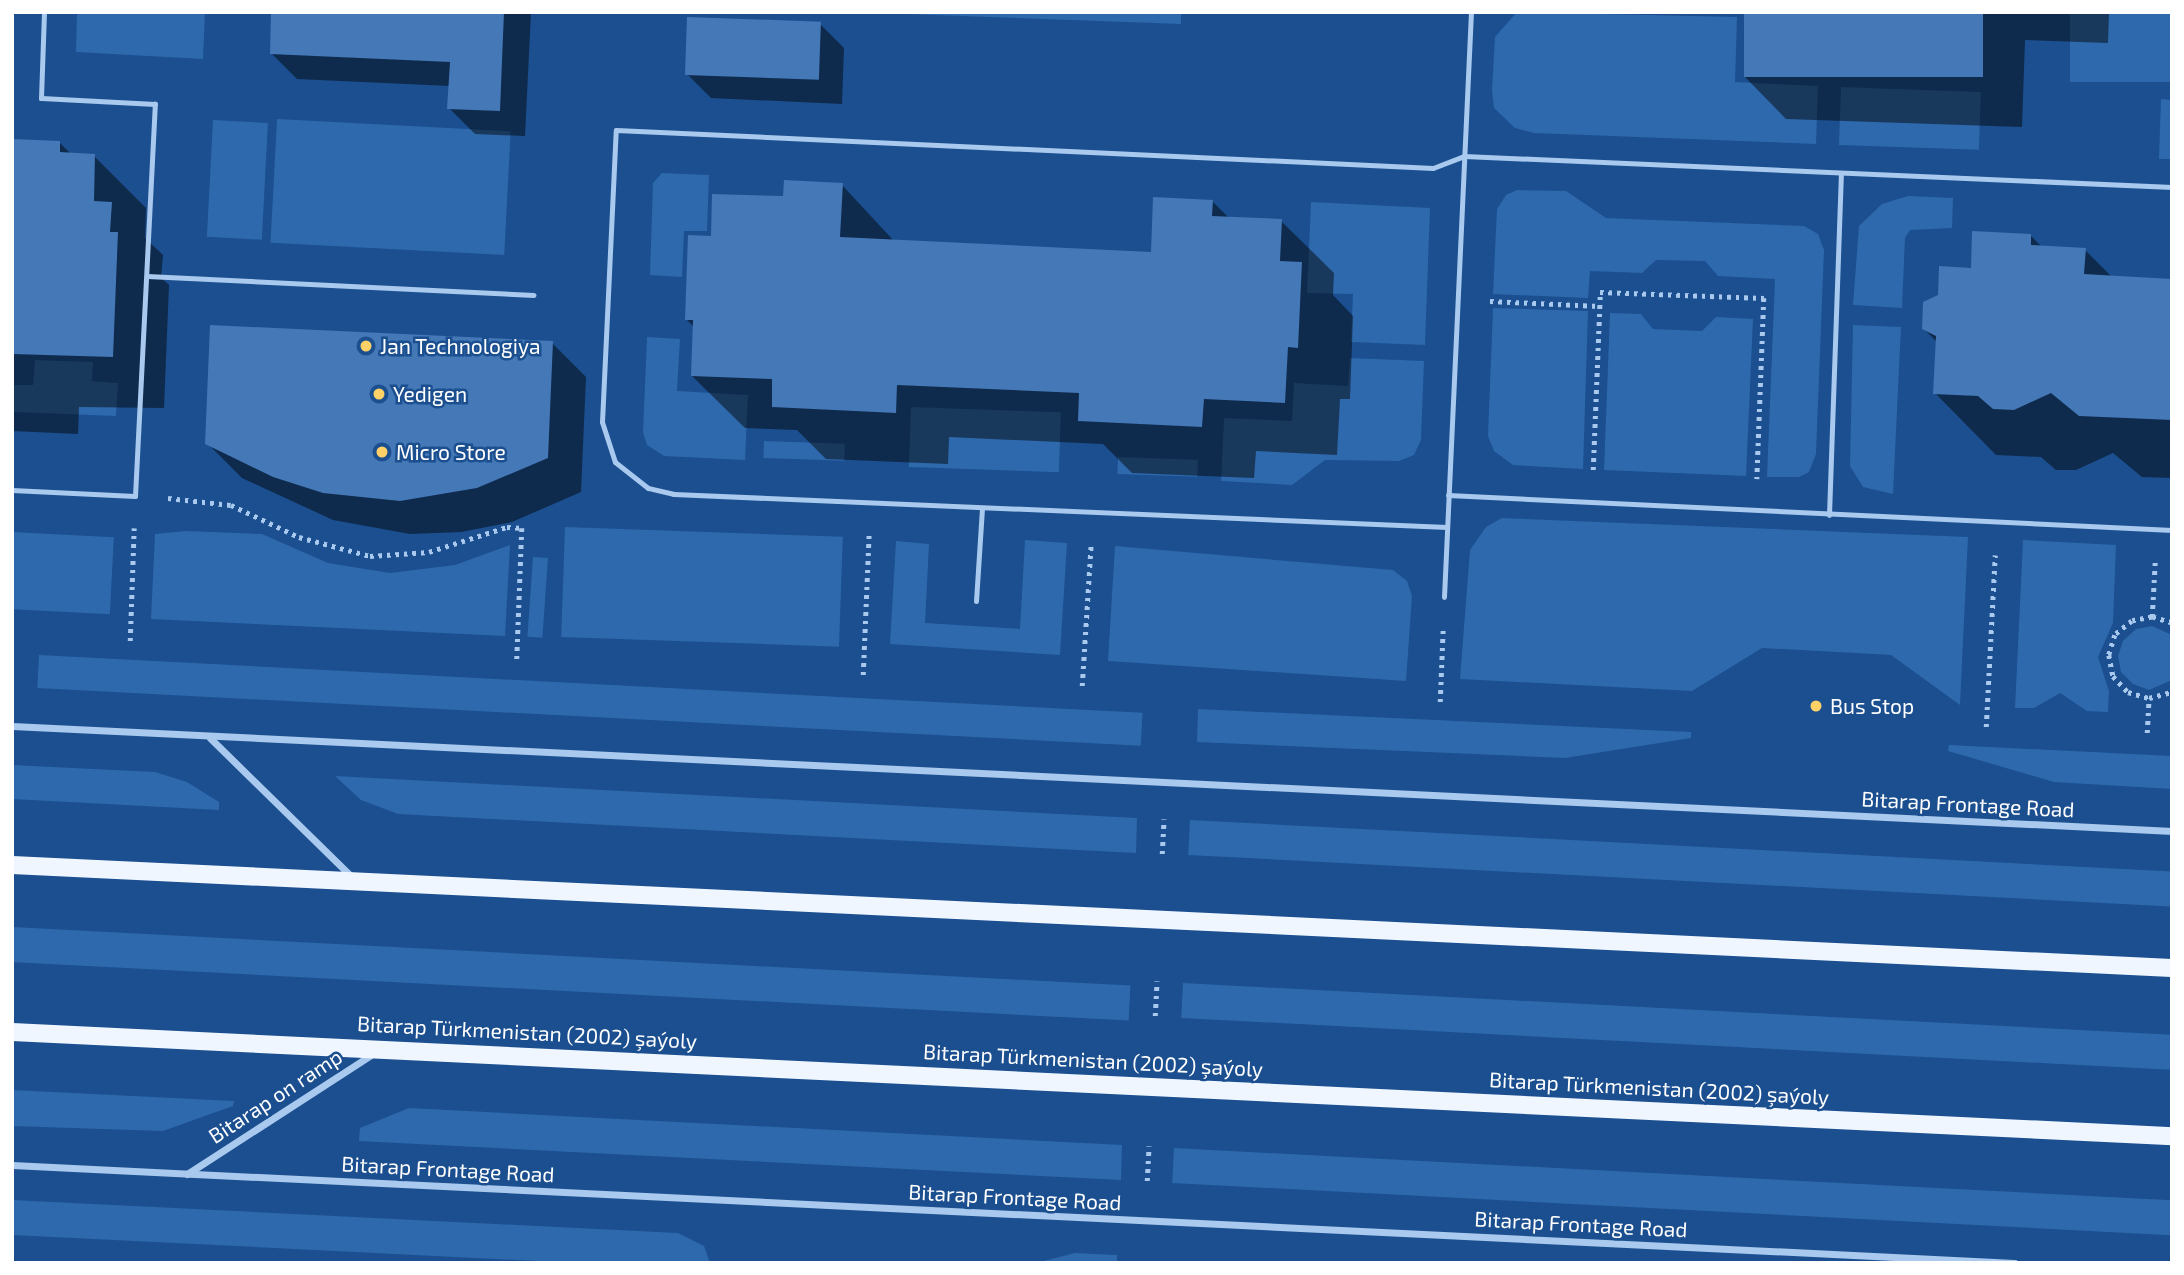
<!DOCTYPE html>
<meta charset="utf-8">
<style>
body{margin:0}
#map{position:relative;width:2184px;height:1275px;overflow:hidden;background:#1b4f8f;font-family:"Exo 2",sans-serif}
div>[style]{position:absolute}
.green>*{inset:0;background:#2e69ad;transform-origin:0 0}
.shadow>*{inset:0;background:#0007}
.building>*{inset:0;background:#4478b7;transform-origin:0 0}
.path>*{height:4.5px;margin-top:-2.25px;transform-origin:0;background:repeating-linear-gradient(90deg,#a9c9ee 0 3.5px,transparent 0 8.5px)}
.service>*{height:5px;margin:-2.5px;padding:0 2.5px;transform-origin:2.5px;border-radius:2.5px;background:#a9c9ee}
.minor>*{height:7px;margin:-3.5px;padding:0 3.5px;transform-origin:3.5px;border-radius:3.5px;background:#a9c9ee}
.primary>*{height:18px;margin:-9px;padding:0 9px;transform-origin:9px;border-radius:9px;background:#f0f6ff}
.dots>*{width:19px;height:19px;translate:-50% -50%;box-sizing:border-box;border:4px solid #1b4f8f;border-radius:50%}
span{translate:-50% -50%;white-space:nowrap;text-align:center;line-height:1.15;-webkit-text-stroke:5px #1b4f8f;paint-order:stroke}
.poi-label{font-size:21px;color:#fff}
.left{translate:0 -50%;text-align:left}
.street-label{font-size:21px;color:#fff}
.frame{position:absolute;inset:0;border:14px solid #fff;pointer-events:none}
</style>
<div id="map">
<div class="green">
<i style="clip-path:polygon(77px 12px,205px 12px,203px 59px,76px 52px)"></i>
<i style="clip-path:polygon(850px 12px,1181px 12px,1181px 24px)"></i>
<i style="clip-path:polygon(1517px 12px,1737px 17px,1735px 82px,1818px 86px,1816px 144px,1534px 133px,1515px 128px,1494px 108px,1492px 90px,1495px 37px)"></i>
<i style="left:2070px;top:12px;width:102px;height:70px"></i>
<i style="left:1841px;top:87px;width:140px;height:58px;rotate:2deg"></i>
<i style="clip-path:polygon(2161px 99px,2172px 100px,2172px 159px,2159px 159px)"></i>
<i style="left:277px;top:119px;width:234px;height:124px;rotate:3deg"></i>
<i style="left:213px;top:120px;width:55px;height:117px;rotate:3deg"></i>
<i style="clip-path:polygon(662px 173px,709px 175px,707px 231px,684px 231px,682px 277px,650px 275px,653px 183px)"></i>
<i style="clip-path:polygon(1517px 190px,1566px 191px,1606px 218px,1804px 226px,1818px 234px,1824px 250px,1816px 454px,1809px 472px,1799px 477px,1767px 477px,1775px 279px,1718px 276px,1705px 261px,1656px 260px,1642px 273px,1590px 271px,1588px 298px,1493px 294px,1497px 209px,1506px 195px)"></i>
<i style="clip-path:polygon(1908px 196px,1953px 198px,1952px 228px,1910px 230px,1905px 238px,1902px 308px,1853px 305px,1859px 226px,1882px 204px)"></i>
<i style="clip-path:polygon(1311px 202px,1430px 208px,1425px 345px,1351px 342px,1353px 294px,1307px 293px)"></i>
<i style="clip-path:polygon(1493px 308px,1588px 311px,1583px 469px,1513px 465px,1494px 451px,1488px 436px)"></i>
<i style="clip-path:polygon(1610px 313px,1641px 314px,1653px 329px,1702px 331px,1716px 317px,1753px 319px,1746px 476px,1604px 470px)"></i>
<i style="clip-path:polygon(1853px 325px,1901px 327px,1893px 494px,1863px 487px,1850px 466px)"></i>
<i style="clip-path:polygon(647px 337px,680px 339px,677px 391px,748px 395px,745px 460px,664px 456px,647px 445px,643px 432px)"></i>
<i style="clip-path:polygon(1350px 358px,1424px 361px,1421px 440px,1414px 455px,1399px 461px,1325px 460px,1292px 485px,1221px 481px,1224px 418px,1292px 421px,1294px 383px,1348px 386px)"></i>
<i style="clip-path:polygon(35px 360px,93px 362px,92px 381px,118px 383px,116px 416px,13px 412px,13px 385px,33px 385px)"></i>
<i style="left:911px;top:407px;width:150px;height:60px;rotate:2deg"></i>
<i style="left:764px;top:441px;width:81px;height:17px;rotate:2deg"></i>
<i style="left:1118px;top:457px;width:80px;height:17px;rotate:2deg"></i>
<i style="clip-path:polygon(1502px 518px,1968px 537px,1960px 705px,1891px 655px,1762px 648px,1692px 691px,1460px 679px,1470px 550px,1486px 527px)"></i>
<i style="left:565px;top:527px;width:278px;height:110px;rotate:2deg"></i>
<i style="clip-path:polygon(185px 531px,262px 534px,328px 563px,390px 573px,455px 565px,510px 545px,505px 636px,151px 619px,155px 534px)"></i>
<i style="left:12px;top:532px;width:102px;height:77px;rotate:3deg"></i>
<i style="clip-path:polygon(1025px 540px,1067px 543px,1060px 655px,890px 644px,896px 541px,929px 544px,925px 623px,1020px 629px)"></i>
<i style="clip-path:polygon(2023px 540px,2116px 545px,2113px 623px,2098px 657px,2109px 691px,2108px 712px,2087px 711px,2060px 693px,2034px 708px,2015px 708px)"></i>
<i style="clip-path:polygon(1115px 546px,1393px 570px,1407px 581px,1412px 596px,1406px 681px,1108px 661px)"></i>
<i style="left:533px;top:557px;width:15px;height:80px;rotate:4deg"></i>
<i style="clip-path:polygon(2152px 626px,2172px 635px,2172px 680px,2149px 690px,2133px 684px,2121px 672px,2118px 656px,2123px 641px,2136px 629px)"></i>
<i style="left:39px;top:655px;width:1105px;height:33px;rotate:3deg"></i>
<i style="clip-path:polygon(1198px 709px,1691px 732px,1691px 738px,1565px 758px,1197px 742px)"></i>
<i style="clip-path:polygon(1949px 745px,2172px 756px,2172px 789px,2054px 782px,1948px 751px)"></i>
<i style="clip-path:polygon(12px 765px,155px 772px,187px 782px,219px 802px,219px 810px,12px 799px)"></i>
<i style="clip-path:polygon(335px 776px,1137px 818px,1136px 853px,398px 814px,361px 800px)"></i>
<i style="left:1190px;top:820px;width:983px;height:35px;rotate:3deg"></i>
<i style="left:12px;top:927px;width:1120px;height:35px;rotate:3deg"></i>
<i style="left:1183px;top:983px;width:990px;height:35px;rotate:3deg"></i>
<i style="clip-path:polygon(12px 1090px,234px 1101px,233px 1106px,163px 1131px,12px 1126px)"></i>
<i style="clip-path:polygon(409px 1108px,1122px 1145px,1121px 1180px,359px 1141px,360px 1128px)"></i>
<i style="left:1174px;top:1148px;width:999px;height:35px;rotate:3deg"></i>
<i style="clip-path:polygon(12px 1200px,678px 1233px,704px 1246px,710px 1263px,578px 1263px,12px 1235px)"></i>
<i style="clip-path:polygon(1075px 1253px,1117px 1255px,1117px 1263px,1036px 1263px)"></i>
</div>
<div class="shadow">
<i style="clip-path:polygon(274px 12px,531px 12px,525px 136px,475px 134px,449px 108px,450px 86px,297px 79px,271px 53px)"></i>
<i style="clip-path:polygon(1746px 12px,2109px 12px,2108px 43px,2025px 40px,2022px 127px,1786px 119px,1744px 76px)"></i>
<i style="clip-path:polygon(820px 24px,844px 48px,842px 104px,711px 98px,687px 74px)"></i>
<i style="clip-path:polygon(12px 141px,60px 143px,72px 155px,94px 156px,146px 208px,145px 238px,163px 255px,161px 278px,169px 285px,164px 408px,79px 407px,78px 434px,12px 431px)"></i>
<i style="clip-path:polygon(842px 185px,894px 241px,1153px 253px,1212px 201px,1229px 218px,1281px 221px,1334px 273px,1333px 295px,1353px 316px,1350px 399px,1340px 399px,1337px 455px,1256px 451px,1254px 478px,1132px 473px,1103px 444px,949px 437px,948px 464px,826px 459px,797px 430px,745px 428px,692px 376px,694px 327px,686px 319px,712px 238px,785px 198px)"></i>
<i style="clip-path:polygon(2031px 236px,2042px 247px,2085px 250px,2113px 278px,2172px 280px,2172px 478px,2142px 477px,2113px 453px,2076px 470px,2056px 470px,2041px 457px,1996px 455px,1935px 393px,1937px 342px,1923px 328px,1940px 296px,1973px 270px)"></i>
<i style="clip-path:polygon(552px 343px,586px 377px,581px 492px,512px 522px,461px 532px,410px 534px,333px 520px,242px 478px,207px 443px)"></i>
</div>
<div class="building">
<i style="clip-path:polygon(271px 12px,504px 12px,500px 111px,447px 109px,450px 62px,270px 54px)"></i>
<i style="left:1744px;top:12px;width:239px;height:65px"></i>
<i style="left:687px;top:17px;width:134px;height:58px;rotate:2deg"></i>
<i style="clip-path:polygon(12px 139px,60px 141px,60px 152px,95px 154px,94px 201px,112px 202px,110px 232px,118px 232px,113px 357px,12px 354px)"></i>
<i style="clip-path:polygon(784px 180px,843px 183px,840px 237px,1151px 252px,1153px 197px,1213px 200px,1212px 216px,1282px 219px,1280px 261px,1302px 262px,1298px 348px,1288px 347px,1285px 403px,1204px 399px,1202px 427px,1078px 421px,1079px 393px,897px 385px,896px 413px,772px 407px,772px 379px,691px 376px,693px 320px,685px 320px,688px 235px,711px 236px,712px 194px,783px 196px)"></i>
<i style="clip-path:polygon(1972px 231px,2031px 234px,2031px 245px,2086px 248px,2084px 274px,2172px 279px,2172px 420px,2079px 416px,2051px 393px,2014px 410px,1993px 409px,1978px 396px,1933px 394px,1936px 336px,1922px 329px,1923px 302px,1938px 295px,1939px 266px,1971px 268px)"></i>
<i style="clip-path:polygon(210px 325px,553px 341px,548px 458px,477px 488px,400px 501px,323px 493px,273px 477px,205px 444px)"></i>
</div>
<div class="path">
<i style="left:1490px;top:301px;width:109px;rotate:2.6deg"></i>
<i style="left:1593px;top:470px;width:178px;rotate:-87.7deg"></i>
<i style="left:1600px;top:292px;width:164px;rotate:2.1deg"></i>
<i style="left:1764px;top:298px;width:181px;rotate:92.2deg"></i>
<i style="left:168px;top:498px;width:63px;rotate:6.3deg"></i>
<i style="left:231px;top:505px;width:75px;rotate:25.2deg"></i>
<i style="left:299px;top:537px;width:73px;rotate:15deg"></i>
<i style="left:370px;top:556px;width:59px;rotate:-3.9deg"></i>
<i style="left:429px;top:552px;width:82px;rotate:-17.8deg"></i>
<i style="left:507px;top:527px;width:15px;rotate:4deg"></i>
<i style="left:522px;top:528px;width:131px;rotate:92.2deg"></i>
<i style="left:2152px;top:617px;width:56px;rotate:-86.9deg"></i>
<i style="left:2172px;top:623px;width:21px;rotate:-163deg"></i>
<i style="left:2152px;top:617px;width:20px;rotate:169deg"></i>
<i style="left:2132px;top:621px;width:22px;rotate:141deg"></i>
<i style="left:2115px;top:635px;width:21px;rotate:107deg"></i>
<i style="left:2109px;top:655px;width:21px;rotate:79deg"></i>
<i style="left:2113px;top:676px;width:22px;rotate:47deg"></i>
<i style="left:2128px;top:692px;width:22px;rotate:16deg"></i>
<i style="left:2149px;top:698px;width:24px;rotate:-15deg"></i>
<i style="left:130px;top:641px;width:113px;rotate:-88deg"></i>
<i style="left:863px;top:675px;width:142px;rotate:-87.6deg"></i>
<i style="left:1082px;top:686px;width:143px;rotate:-86.4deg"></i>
<i style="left:1440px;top:702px;width:76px;rotate:-87.7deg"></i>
<i style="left:1986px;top:727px;width:172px;rotate:-87deg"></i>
<i style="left:2147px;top:733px;width:35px;rotate:-87deg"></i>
<i style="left:1162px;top:854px;width:35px;rotate:-87deg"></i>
<i style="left:1155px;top:1016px;width:35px;rotate:-87deg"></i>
<i style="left:1147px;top:1181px;width:35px;rotate:-87deg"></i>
</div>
<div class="service">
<i style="left:147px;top:276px;width:387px;rotate:2.8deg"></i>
<i style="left:12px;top:490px;width:123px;rotate:2.8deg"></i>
<i style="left:135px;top:496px;width:393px;rotate:-87.1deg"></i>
<i style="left:155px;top:104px;width:114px;rotate:-177deg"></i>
<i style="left:41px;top:98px;width:86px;rotate:-88deg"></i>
<i style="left:1448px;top:495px;width:725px;rotate:2.77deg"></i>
<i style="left:1829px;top:515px;width:340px;rotate:-88deg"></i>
<i style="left:1447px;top:527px;width:774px;rotate:-177.56deg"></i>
<i style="left:674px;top:494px;width:27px;rotate:-167deg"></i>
<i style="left:648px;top:488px;width:42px;rotate:-141.8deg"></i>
<i style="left:615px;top:462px;width:42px;rotate:-108deg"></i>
<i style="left:602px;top:422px;width:292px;rotate:-87.3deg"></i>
<i style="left:616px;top:130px;width:818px;rotate:2.66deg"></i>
<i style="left:1433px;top:168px;width:33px;rotate:-21deg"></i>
<i style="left:1464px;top:156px;width:709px;rotate:2.51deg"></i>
<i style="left:1444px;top:597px;width:586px;rotate:-87.36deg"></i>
<i style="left:976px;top:601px;width:93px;rotate:-86.3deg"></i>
</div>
<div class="minor">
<i style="left:12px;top:726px;width:2163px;rotate:2.78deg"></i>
<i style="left:210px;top:738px;width:200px;rotate:44.4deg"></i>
<i style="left:12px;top:1165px;width:2005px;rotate:2.8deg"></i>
<i style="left:187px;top:1174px;width:223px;rotate:-32.9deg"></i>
</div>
<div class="primary">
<i style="left:12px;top:865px;width:2162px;rotate:2.73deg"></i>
<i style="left:12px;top:1032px;width:2163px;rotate:2.76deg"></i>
</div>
<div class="dots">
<i style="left:366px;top:346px;background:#ffd166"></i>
<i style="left:379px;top:394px;background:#ffd166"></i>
<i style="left:382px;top:452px;background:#ffd166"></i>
<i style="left:1816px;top:706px;background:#ffd166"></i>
</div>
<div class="poi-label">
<span class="left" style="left:380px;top:346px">Jan Technologiya</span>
<span class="left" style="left:393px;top:394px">Yedigen</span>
<span class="left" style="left:396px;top:452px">Micro Store</span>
<span class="left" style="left:1830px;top:706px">Bus Stop</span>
</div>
<div class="street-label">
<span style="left:1968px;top:804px;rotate:3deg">Bitarap Frontage Road</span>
<span style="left:527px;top:1032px;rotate:3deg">Bitarap Türkmenistan (2002) şaýoly</span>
<span style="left:1093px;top:1060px;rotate:3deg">Bitarap Türkmenistan (2002) şaýoly</span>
<span style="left:1659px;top:1088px;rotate:3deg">Bitarap Türkmenistan (2002) şaýoly</span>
<span style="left:275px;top:1096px;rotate:-33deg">Bitarap on ramp</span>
<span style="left:448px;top:1169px;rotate:3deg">Bitarap Frontage Road</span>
<span style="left:1015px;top:1197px;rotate:3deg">Bitarap Frontage Road</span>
<span style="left:1581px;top:1224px;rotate:3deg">Bitarap Frontage Road</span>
</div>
<div class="frame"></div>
</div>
